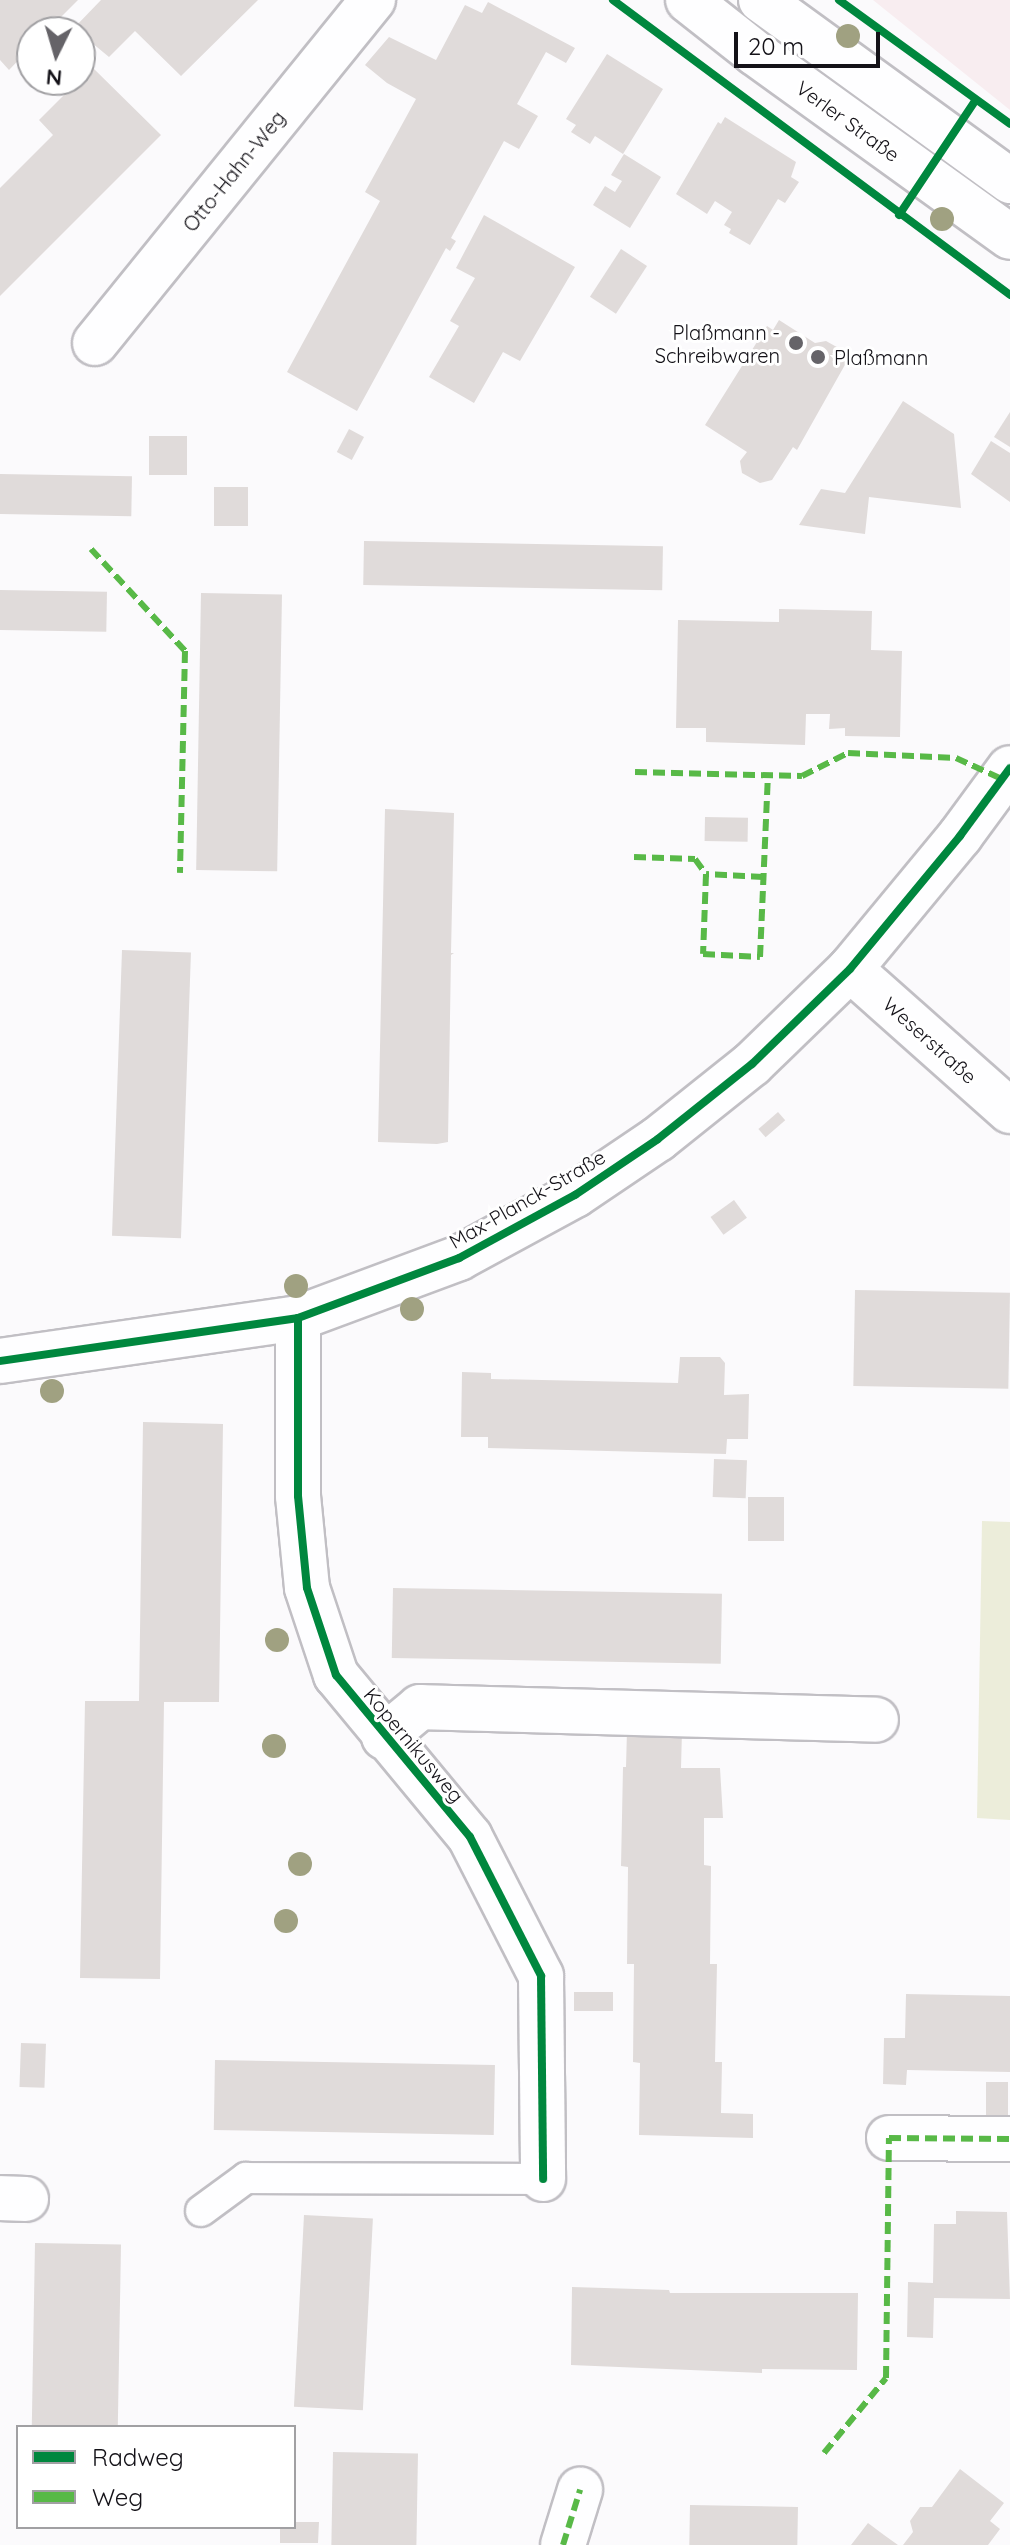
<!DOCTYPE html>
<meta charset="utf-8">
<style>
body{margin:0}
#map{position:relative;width:1010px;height:2545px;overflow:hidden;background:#fbfafc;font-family:Quicksand,sans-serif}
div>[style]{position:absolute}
.commercial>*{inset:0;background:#f8edf0}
.green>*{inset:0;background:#ecedda}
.building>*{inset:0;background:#e0dbda;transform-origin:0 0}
.roads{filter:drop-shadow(2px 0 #c1bfc4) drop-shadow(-2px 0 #c1bfc4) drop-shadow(0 2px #c1bfc4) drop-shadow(0 -2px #c1bfc4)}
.lane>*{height:30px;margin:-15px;padding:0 15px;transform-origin:15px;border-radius:15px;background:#fefeff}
.street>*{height:44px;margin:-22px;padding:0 22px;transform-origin:22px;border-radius:22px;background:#fefeff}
.secondary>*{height:44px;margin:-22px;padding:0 22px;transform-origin:22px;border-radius:22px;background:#fefeff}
.quiet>*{height:6px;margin-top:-3px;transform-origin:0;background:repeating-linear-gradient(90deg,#58b947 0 12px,transparent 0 18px)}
.cycleway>*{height:8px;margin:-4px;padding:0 4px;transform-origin:4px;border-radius:4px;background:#00873e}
.trees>*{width:24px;height:24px;margin:-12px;border-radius:50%;background:#a0a181}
.dots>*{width:22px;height:22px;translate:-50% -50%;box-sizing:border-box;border:4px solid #fff;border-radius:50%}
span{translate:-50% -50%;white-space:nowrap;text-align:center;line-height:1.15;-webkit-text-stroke:6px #fff;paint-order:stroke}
.street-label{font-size:20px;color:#141218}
.poi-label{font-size:20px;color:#141218}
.right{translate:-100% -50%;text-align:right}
.left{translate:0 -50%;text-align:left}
.legend{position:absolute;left:16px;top:2425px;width:280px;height:104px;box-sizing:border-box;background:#fff;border:2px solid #a1a0a3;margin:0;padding:10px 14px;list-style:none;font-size:24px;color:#141218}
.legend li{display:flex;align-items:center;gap:16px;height:40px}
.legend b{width:40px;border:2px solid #a1a0a3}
.north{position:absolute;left:16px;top:16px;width:80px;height:80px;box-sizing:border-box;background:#fff;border:2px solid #a1a0a3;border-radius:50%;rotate:185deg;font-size:22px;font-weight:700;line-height:32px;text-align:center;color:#141218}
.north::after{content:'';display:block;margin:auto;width:28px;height:36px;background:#656368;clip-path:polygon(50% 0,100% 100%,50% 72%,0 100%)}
.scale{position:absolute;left:734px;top:32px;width:146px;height:36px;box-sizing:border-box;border:4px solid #141218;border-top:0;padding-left:10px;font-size:24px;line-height:28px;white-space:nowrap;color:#141218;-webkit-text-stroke:6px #fff;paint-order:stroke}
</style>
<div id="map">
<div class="commercial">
<i style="clip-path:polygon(873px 0,1010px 0,1010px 110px)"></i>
</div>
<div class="green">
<i style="clip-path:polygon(982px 1521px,1010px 1522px,1010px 1820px,977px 1818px)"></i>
</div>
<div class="building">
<i style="clip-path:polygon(0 0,78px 0,46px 32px,32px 32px,32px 46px,9px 70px,0 60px)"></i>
<i style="clip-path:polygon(101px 0,258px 0,181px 76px,135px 31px,109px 57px,74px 28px)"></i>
<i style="clip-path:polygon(488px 2px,575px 48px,566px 63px,546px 52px,517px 104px,538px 116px,519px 149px,504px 141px,451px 238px,456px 241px,450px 251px,446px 248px,357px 411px,287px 372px,380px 201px,365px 192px,416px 99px,387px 83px,365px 65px,389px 37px,436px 60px,465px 5px,482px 13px)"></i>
<i style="clip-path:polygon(607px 54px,663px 89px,623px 154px,595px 136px,590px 144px,571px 132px,576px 125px,566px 119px)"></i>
<i style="clip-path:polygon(92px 67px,161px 135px,0 296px,0 188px,53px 135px,39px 120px)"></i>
<i style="clip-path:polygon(725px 117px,796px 162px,791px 177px,799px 182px,785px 203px,778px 199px,750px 245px,729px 233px,731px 229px,724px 225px,732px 212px,715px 201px,707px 214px,676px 194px,718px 122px,721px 124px)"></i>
<i style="clip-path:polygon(624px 154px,661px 177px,630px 228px,593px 205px,605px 186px,615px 192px,622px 181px,611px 175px)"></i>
<i style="clip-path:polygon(484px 215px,575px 267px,520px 361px,503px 352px,474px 403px,429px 377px,459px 326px,450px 321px,475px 278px,456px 268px)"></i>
<i style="left:621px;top:249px;width:31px;height:57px;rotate:33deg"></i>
<i style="clip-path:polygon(779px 320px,815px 343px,826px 341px,844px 351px,846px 363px,797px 450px,793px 447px,772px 480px,760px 483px,742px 473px,740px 461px,747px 452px,705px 425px,767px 326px,773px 330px)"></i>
<i style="clip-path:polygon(903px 401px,954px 434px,961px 508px,869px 497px,865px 534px,799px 525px,821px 489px,845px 493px)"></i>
<i style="clip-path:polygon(1010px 412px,1010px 447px,994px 437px)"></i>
<i style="left:349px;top:429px;width:17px;height:26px;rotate:28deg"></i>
<i style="left:149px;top:436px;width:38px;height:39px"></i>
<i style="clip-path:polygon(991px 441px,1010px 453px,1010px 502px,971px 474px)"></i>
<i style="left:0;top:474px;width:132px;height:40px;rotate:1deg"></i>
<i style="left:214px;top:487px;width:34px;height:39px"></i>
<i style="left:364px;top:541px;width:299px;height:44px;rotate:1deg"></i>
<i style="left:0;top:590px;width:107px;height:40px;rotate:1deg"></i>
<i style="left:201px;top:593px;width:81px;height:277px;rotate:1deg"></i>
<i style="clip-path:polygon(779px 609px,872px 611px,871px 650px,902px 651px,900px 737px,845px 736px,845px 728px,829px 729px,830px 714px,806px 714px,805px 745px,706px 742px,706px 728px,676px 728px,678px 620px,779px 622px)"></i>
<i style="clip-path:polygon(385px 809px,454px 813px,451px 953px,454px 953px,451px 955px,448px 1142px,437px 1144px,378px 1142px)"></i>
<i style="left:705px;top:817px;width:43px;height:24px;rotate:1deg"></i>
<i style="left:122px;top:950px;width:69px;height:286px;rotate:2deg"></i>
<i style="left:778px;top:1112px;width:11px;height:26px;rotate:49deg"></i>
<i style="left:734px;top:1200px;width:22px;height:29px;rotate:54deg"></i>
<i style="left:855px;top:1290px;width:155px;height:96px;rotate:1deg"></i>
<i style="clip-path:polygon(680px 1357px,720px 1357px,725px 1363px,724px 1395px,749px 1394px,748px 1439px,727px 1439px,726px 1454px,488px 1448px,488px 1437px,461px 1437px,462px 1372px,491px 1373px,491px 1379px,678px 1383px)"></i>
<i style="clip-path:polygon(143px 1422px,223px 1424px,219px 1702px,164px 1702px,160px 1979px,80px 1978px,85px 1701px,139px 1701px)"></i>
<i style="left:714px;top:1459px;width:33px;height:38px;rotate:2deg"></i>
<i style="left:748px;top:1497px;width:36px;height:44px"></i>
<i style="left:393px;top:1588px;width:329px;height:70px;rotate:1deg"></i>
<i style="clip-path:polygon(627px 1730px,682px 1731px,681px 1768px,720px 1768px,723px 1818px,704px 1818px,704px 1865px,711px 1866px,710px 1964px,717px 1964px,715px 2062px,722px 2062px,721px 2113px,753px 2114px,753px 2138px,639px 2135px,640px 2063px,633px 2062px,634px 1964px,627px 1964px,628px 1867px,621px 1866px,623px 1767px,626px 1767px)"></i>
<i style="left:574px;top:1992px;width:39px;height:19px"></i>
<i style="clip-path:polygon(906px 1994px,1010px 1996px,1010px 2072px,907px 2070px,906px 2085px,883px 2084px,884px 2038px,905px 2038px)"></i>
<i style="left:21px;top:2043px;width:25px;height:44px;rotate:2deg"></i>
<i style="left:215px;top:2060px;width:280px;height:70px;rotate:1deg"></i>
<i style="left:1008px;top:2082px;width:40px;height:22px;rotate:90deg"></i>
<i style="clip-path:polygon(956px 2211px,1007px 2212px,1010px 2299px,934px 2298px,933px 2338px,907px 2337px,908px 2282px,933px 2283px,934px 2224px,956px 2224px)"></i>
<i style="left:304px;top:2215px;width:69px;height:192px;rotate:3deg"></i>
<i style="left:35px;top:2243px;width:86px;height:184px;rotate:1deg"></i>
<i style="clip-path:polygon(572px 2287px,669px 2290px,670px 2293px,858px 2293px,857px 2370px,762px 2369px,762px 2373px,571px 2365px)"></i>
<i style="left:333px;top:2452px;width:85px;height:93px;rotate:1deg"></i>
<i style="clip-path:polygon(960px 2469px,1004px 2503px,990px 2521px,1000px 2529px,988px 2545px,903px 2545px,913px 2532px,910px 2521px,920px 2507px,932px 2507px)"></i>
<i style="left:690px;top:2505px;width:108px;height:40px;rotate:1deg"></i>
<i style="clip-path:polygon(294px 2522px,319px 2522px,318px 2543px,280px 2543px,280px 2527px,294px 2527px)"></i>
<i style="clip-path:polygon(868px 2523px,884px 2535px,898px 2545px,851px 2545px)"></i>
</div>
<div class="roads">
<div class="lane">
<i style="left:201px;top:2211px;width:56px;rotate:-36.3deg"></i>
<i style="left:246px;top:2178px;width:297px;rotate:0.2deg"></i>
</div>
<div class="street">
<i style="left:95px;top:343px;width:442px;rotate:-51deg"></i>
<i style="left:850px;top:969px;width:214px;rotate:41.6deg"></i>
<i style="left:298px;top:1318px;width:178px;rotate:90deg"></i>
<i style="left:298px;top:1496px;width:92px;rotate:84.4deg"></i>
<i style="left:307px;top:1588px;width:92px;rotate:71.6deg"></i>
<i style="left:336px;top:1675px;width:210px;rotate:50.4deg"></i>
<i style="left:470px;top:1837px;width:156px;rotate:62.9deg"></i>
<i style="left:541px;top:1976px;width:203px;rotate:89.4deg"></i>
<i style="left:0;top:1361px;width:301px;rotate:-8.2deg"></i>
<i style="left:298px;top:1318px;width:172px;rotate:-20.4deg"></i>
<i style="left:459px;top:1258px;width:132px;rotate:-28.5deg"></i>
<i style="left:575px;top:1195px;width:100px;rotate:-34deg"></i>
<i style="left:658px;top:1139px;width:120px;rotate:-38.6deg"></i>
<i style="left:752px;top:1064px;width:136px;rotate:-44.1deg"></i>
<i style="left:850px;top:969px;width:173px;rotate:-50.4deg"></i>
<i style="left:960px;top:836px;width:84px;rotate:-53.7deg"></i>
<i style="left:384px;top:1737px;width:47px;rotate:-39.8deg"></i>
<i style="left:420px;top:1707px;width:456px;rotate:1.6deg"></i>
<i style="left:889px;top:2138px;width:121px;rotate:0.5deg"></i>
<i style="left:0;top:2198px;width:26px;rotate:2deg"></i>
<i style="left:563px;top:2545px;width:58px;rotate:-72.8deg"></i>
</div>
<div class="secondary">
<i style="left:688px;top:0;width:85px;rotate:38.3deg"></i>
<i style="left:755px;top:53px;width:314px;rotate:35.8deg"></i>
<i style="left:761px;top:0;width:308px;rotate:36deg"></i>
</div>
</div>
<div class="quiet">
<i style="left:91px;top:549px;width:139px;rotate:47.3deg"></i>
<i style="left:185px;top:651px;width:222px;rotate:91.3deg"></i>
<i style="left:635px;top:772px;width:167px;rotate:1.4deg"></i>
<i style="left:802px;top:776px;width:51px;rotate:-26.6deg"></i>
<i style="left:848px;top:753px;width:108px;rotate:2.7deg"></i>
<i style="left:956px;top:758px;width:51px;rotate:24.5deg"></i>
<i style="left:634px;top:857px;width:61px;rotate:1.9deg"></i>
<i style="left:695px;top:859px;width:19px;rotate:54deg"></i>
<i style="left:763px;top:877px;width:57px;rotate:-177deg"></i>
<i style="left:706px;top:874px;width:80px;rotate:92.1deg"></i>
<i style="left:703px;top:954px;width:57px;rotate:3deg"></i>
<i style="left:760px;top:957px;width:182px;rotate:-87.5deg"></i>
<i style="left:824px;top:2453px;width:97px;rotate:-50.4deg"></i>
<i style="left:886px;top:2378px;width:240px;rotate:-89.3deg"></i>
<i style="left:889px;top:2138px;width:121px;rotate:0.5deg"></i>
<i style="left:563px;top:2545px;width:58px;rotate:-72.8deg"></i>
</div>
<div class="cycleway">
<i style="left:613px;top:0;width:495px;rotate:36.6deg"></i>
<i style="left:839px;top:0;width:211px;rotate:35.9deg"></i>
<i style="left:899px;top:215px;width:137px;rotate:-56.3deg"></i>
<i style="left:298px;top:1318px;width:178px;rotate:90deg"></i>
<i style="left:298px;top:1496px;width:92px;rotate:84.4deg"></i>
<i style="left:307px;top:1588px;width:92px;rotate:71.6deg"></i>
<i style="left:336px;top:1675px;width:210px;rotate:50.4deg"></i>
<i style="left:470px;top:1837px;width:156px;rotate:62.9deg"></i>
<i style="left:541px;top:1976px;width:203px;rotate:89.4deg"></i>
<i style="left:0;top:1361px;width:301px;rotate:-8.2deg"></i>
<i style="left:298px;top:1318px;width:172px;rotate:-20.4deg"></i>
<i style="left:459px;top:1258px;width:132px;rotate:-28.5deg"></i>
<i style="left:575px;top:1195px;width:100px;rotate:-34deg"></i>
<i style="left:658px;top:1139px;width:120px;rotate:-38.6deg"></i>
<i style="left:752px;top:1064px;width:136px;rotate:-44.1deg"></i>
<i style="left:850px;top:969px;width:173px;rotate:-50.4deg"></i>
<i style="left:960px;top:836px;width:84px;rotate:-53.7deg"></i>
</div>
<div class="trees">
<i style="left:848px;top:36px"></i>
<i style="left:942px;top:219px"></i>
<i style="left:296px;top:1286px"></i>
<i style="left:412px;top:1309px"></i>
<i style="left:52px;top:1391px"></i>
<i style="left:277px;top:1640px"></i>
<i style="left:274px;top:1746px"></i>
<i style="left:300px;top:1864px"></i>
<i style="left:286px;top:1921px"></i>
</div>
<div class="dots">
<i style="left:796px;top:343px;background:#656368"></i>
<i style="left:818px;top:357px;background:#656368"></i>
</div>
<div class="street-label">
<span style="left:848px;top:121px;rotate:36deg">Verler Straße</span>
<span style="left:234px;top:171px;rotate:-51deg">Otto-Hahn-Weg</span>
<span style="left:930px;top:1040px;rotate:42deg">Weserstraße</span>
<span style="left:527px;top:1199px;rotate:-30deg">Max-Planck-Straße</span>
<span style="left:414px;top:1745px;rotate:50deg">Kopernikusweg</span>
</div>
<div class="poi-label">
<span class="right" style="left:780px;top:344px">Plaßmann -<br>Schreibwaren</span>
<span class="left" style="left:834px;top:357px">Plaßmann</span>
</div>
<ul class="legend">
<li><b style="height:10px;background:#00873e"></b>Radweg</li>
<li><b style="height:10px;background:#58b947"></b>Weg</li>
</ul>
<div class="north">N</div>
<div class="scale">20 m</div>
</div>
